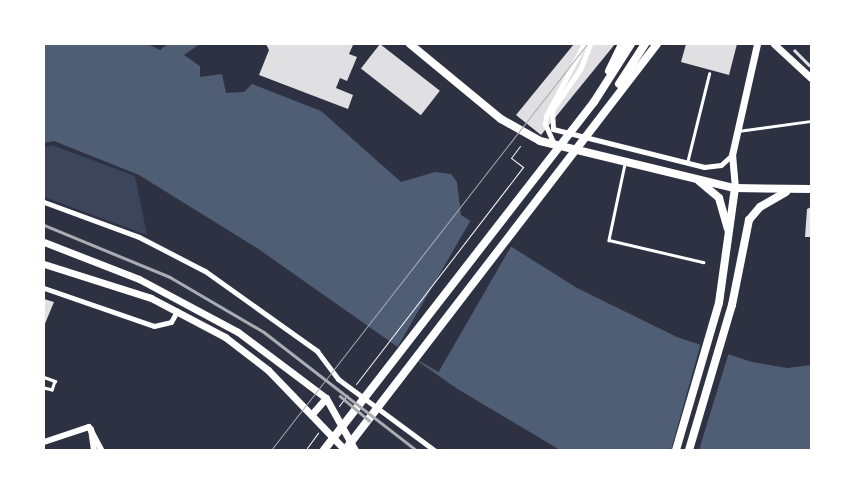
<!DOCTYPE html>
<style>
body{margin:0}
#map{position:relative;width:855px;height:494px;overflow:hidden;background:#2d3142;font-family:"PT Sans",sans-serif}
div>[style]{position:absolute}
.green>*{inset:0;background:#3c4559}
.water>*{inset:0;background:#4f5d75}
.pier>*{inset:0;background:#2d3142;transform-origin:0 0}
.building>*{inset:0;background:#e0e0e3;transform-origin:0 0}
.path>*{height:1px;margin:-0.5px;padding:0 0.5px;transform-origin:0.5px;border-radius:0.5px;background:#fff}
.service>*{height:2.5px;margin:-1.25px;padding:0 1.25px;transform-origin:1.25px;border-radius:1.25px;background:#fff}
.minor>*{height:5px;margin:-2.5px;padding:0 2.5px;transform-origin:2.5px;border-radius:2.5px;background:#fff}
.tertiary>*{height:6px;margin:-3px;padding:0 3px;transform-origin:3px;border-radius:3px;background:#fff}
.secondary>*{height:7px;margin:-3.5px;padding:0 3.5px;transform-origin:3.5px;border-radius:3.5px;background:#fff}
.trunk>*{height:8px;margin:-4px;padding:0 4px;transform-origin:4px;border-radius:4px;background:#fff}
.tram>*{height:1px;margin:-0.5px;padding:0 0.5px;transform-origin:0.5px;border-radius:0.5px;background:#abadb3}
.rail>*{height:2.5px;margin:-1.25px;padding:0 1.25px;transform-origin:1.25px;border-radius:1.25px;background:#abadb3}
span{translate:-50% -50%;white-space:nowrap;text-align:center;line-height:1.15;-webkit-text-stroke:5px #fff;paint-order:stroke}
.frame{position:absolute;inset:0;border:45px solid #fff;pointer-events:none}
</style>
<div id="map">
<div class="green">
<i style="clip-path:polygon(52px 145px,135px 176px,147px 235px,44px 197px,44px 147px)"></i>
</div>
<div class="water">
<i style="clip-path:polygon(44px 44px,148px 44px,160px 50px,168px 44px,200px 44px,184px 55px,200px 66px,200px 77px,222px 74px,226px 93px,244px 92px,252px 84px,321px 111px,401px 182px,435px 172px,451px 174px,457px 182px,461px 215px,577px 288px,677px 337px,752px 362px,787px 368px,811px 365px,811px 450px,560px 450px,456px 388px,257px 248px,139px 175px,54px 141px,44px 143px)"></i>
</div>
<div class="pier">
<i style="left:472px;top:218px;width:48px;height:150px;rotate:30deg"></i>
<i style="clip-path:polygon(701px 343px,729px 352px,699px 450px,671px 450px)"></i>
</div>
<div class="building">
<i style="clip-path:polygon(266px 44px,353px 45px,349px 54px,357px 57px,347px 81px,340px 78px,336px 88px,353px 95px,348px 109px,259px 75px,269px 50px)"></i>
<i style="left:380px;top:44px;width:76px;height:31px;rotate:38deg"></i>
<i style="clip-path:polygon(574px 44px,615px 44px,541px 135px,516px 115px)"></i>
<i style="clip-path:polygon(686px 44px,737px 44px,729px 75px,681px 62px)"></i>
<i style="left:795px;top:49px;width:23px;height:3px;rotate:45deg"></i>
<i style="clip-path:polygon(811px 207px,811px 237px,805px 237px,807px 209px)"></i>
<i style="clip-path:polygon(44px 299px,54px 302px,44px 326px)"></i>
</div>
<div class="path">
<i style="left:356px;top:384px;width:274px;rotate:-52.4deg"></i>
<i style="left:523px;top:167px;width:15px;rotate:-143deg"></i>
<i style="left:511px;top:158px;width:15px;rotate:-53deg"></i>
<i style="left:339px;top:406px;width:14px;rotate:-54deg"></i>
<i style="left:307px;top:448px;width:19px;rotate:-54deg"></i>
</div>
<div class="service">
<i style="left:738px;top:131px;width:74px;rotate:-7.8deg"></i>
<i style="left:687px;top:163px;width:92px;rotate:-76.1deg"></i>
<i style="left:625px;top:164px;width:78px;rotate:101.9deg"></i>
<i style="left:609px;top:240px;width:97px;rotate:13.2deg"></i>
<i style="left:44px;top:377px;width:12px;rotate:20deg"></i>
<i style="left:55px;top:381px;width:9px;rotate:108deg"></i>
<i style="left:52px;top:390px;width:8px;rotate:-166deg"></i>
</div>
<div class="minor">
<i style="left:590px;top:44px;width:26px;rotate:111deg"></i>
<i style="left:581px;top:68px;width:51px;rotate:124.6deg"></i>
<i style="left:552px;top:110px;width:19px;rotate:87deg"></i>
<i style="left:553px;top:129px;width:156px;rotate:14.1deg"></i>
<i style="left:704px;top:167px;width:17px;rotate:-7deg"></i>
<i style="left:721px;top:165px;width:15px;rotate:-42deg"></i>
<i style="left:554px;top:144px;width:22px;rotate:-114deg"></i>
<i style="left:545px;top:124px;width:8px;rotate:-83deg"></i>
<i style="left:546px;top:116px;width:81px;rotate:-62.2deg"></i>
<i style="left:44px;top:202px;width:101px;rotate:20.2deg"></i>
<i style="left:139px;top:237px;width:74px;rotate:27.3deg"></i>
<i style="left:205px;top:271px;width:138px;rotate:35.5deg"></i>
<i style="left:317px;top:351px;width:35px;rotate:53deg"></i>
<i style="left:338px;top:379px;width:119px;rotate:36.5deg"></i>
<i style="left:44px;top:288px;width:116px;rotate:19.1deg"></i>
<i style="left:154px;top:326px;width:17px;rotate:-13deg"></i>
<i style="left:171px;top:322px;width:13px;rotate:-61deg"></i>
</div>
<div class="tertiary">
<i style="left:91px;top:429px;width:21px;rotate:82deg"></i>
<i style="left:44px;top:442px;width:47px;rotate:-18.4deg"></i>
<i style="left:89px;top:427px;width:26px;rotate:62deg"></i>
</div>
<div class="secondary">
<i style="left:774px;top:44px;width:50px;rotate:42.6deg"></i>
<i style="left:735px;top:188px;width:33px;rotate:-95deg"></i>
<i style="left:732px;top:155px;width:114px;rotate:-77.3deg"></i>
<i style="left:44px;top:242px;width:102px;rotate:21.3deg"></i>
<i style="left:139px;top:279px;width:112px;rotate:28.2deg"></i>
<i style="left:238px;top:332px;width:110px;rotate:36.9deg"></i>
<i style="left:326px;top:398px;width:60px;rotate:60.9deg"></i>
<i style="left:44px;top:264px;width:112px;rotate:17.6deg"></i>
<i style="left:151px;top:298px;width:84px;rotate:27.8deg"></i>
<i style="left:225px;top:337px;width:54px;rotate:37.5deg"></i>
<i style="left:268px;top:370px;width:111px;rotate:46.1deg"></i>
<i style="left:312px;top:414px;width:21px;rotate:-49deg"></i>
</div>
<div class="trunk">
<i style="left:410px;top:44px;width:118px;rotate:39.5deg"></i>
<i style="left:501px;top:119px;width:45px;rotate:29.4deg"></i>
<i style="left:540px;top:141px;width:201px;rotate:13.6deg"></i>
<i style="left:735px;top:188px;width:76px;rotate:0.8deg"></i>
<i style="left:609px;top:71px;width:30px;rotate:-64deg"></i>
<i style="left:619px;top:84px;width:48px;rotate:-57deg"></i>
<i style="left:699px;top:181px;width:26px;rotate:40deg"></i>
<i style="left:719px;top:198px;width:32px;rotate:74deg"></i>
<i style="left:324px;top:450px;width:440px;rotate:-52.2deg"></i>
<i style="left:594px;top:102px;width:69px;rotate:-57.5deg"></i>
<i style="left:345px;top:450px;width:512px;rotate:-52.46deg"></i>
<i style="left:676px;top:450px;width:153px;rotate:-73.7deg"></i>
<i style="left:719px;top:303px;width:116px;rotate:-82.1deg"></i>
<i style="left:689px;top:450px;width:151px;rotate:-73.5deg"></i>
<i style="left:732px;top:305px;width:87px;rotate:-78.7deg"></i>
<i style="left:749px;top:220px;width:17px;rotate:-50deg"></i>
<i style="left:760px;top:207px;width:30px;rotate:-30deg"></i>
</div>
<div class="tram">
<i style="left:271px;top:450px;width:514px;rotate:-52.11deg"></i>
</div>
<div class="rail">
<i style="left:44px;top:225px;width:136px;rotate:22.4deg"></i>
<i style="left:170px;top:277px;width:109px;rotate:30.3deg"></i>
<i style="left:264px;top:332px;width:192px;rotate:37.8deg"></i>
<i style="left:340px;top:396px;width:38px;rotate:40deg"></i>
</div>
<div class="frame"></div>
</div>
